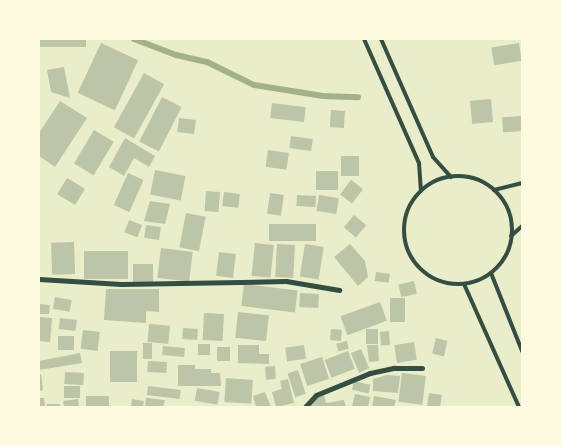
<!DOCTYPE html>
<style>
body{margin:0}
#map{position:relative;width:561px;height:446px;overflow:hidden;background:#e9edc9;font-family:Signika,sans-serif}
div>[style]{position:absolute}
.stream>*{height:6px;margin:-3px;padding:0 3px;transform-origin:3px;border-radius:3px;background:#a3b18a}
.building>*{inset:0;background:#bcc5a7;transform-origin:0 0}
.service>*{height:4px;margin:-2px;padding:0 2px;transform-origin:2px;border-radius:2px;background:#344e41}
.service>.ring{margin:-2px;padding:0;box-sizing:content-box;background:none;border:4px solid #344e41;border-radius:50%}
.minor>*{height:5px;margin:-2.5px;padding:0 2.5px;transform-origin:2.5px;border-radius:2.5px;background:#344e41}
span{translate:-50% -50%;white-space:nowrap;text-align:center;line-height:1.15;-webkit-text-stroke:5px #fefae0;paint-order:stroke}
.frame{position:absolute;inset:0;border:40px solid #fefae0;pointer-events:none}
</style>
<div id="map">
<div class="stream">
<i style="left:134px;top:39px;width:45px;rotate:20.9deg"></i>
<i style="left:176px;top:55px;width:32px;rotate:13deg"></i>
<i style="left:207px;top:62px;width:52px;rotate:26.1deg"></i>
<i style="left:254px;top:85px;width:70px;rotate:9.1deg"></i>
<i style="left:323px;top:96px;width:35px;rotate:2deg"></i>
</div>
<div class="building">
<i style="left:39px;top:39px;width:47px;height:8px"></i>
<i style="left:101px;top:43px;width:41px;height:55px;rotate:25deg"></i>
<i style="left:519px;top:43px;width:18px;height:28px;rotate:81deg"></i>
<i style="clip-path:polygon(64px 67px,70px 98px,51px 92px,47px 70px)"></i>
<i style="left:144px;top:73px;width:23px;height:62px;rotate:29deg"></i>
<i style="left:162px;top:97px;width:22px;height:50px;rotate:27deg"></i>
<i style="left:491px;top:99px;width:23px;height:21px;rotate:85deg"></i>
<i style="clip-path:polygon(60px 101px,87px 118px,55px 167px,39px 156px,39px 133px)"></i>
<i style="left:272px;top:103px;width:34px;height:15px;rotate:7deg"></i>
<i style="left:331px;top:110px;width:14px;height:17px;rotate:4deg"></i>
<i style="left:521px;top:116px;width:15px;height:19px;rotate:86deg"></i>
<i style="left:179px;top:118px;width:17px;height:14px;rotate:7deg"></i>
<i style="left:94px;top:130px;width:23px;height:39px;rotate:31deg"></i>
<i style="left:291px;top:136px;width:22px;height:12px;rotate:8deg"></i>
<i style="clip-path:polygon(125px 138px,155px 156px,149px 167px,134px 158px,124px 176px,109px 167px)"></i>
<i style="left:268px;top:150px;width:21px;height:17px;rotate:8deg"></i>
<i style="left:341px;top:156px;width:18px;height:20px"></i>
<i style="left:155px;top:170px;width:31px;height:25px;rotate:11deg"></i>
<i style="left:316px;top:171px;width:22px;height:19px"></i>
<i style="left:128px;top:173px;width:17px;height:35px;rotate:24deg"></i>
<i style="left:67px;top:178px;width:21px;height:19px;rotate:31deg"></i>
<i style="left:351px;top:180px;width:15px;height:18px;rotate:37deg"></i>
<i style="left:206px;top:191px;width:14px;height:20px;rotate:4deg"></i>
<i style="left:224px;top:192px;width:16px;height:14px;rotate:7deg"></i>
<i style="left:270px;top:193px;width:14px;height:21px;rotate:8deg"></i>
<i style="left:297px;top:195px;width:19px;height:11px;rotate:3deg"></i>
<i style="left:319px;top:195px;width:20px;height:16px;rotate:9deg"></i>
<i style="clip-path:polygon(150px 201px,170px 204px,165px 224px,144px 221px)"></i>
<i style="left:186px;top:213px;width:20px;height:35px;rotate:11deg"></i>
<i style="left:354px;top:215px;width:16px;height:16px;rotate:40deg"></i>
<i style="left:129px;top:220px;width:14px;height:13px;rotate:21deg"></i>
<i style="left:269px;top:224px;width:47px;height:17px"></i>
<i style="left:146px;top:225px;width:15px;height:13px;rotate:8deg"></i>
<i style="left:74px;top:242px;width:32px;height:23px;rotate:88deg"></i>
<i style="left:255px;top:243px;width:19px;height:33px;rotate:6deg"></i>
<i style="left:277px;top:244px;width:18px;height:33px;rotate:3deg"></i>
<i style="left:305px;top:244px;width:19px;height:33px;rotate:9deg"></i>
<i style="clip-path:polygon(350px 244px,365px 261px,368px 277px,358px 286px,334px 257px)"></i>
<i style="left:161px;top:248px;width:32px;height:30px;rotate:7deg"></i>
<i style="left:84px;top:251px;width:44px;height:28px"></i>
<i style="left:219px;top:252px;width:17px;height:24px;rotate:7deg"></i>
<i style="left:153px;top:264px;width:18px;height:20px;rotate:90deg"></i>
<i style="left:376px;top:272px;width:14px;height:9px;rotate:8deg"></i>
<i style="left:414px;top:281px;width:13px;height:16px;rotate:77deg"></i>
<i style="left:244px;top:284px;width:54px;height:22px;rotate:7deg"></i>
<i style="clip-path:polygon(106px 289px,159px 289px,159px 312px,146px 311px,146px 323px,104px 320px)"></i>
<i style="left:300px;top:293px;width:19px;height:14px;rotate:3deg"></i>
<i style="left:55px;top:297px;width:17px;height:12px;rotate:10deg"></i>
<i style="left:390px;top:298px;width:15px;height:24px"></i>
<i style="left:380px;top:302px;width:20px;height:42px;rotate:70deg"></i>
<i style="clip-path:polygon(39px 304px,50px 305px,49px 314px,39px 314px)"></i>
<i style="left:238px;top:312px;width:31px;height:26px;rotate:6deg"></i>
<i style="left:204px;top:313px;width:20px;height:27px;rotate:3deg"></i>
<i style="clip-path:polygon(39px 317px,52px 318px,50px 342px,39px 341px)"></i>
<i style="left:60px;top:318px;width:17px;height:11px;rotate:7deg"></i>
<i style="left:149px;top:324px;width:21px;height:18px;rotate:5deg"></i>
<i style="left:183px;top:328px;width:15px;height:11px;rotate:4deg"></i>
<i style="left:331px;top:329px;width:11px;height:11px;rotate:5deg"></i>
<i style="left:366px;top:329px;width:12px;height:15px"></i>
<i style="left:83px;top:330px;width:17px;height:19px;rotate:7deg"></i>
<i style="left:389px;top:331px;width:14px;height:9px;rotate:86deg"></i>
<i style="left:58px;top:336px;width:16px;height:14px"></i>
<i style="left:436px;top:338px;width:12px;height:16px;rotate:14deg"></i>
<i style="left:347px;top:341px;width:8px;height:11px;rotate:76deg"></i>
<i style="left:414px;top:342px;width:18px;height:20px;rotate:81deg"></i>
<i style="left:143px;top:343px;width:9px;height:16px"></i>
<i style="left:198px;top:344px;width:12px;height:11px"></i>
<i style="clip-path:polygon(238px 345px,259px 345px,259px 354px,269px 354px,269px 364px,238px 363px)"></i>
<i style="left:304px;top:345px;width:14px;height:19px;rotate:82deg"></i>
<i style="clip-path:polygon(367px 345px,378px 345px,379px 361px,369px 362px)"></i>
<i style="left:163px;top:346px;width:22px;height:9px;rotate:5deg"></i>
<i style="left:217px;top:347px;width:13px;height:14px"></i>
<i style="left:361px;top:349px;width:21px;height:11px;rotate:67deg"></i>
<i style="left:110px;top:351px;width:27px;height:31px"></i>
<i style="left:348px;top:351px;width:19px;height:25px;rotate:69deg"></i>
<i style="clip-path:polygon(80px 353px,82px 363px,39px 370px,39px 361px)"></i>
<i style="left:322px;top:357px;width:23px;height:23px;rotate:72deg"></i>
<i style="left:148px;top:361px;width:19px;height:11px;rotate:3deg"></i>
<i style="clip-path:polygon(178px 365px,195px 365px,195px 369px,211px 369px,211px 373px,220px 373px,221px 386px,178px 386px)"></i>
<i style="left:275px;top:366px;width:13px;height:10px;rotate:86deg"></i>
<i style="left:298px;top:370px;width:25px;height:11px;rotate:72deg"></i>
<i style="left:65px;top:372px;width:19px;height:12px;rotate:3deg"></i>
<i style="left:402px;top:373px;width:24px;height:29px;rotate:7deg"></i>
<i style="clip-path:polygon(39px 374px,41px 374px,43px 390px,39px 391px)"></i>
<i style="clip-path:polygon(387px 375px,400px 376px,398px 393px,373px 391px,373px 379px)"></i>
<i style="left:226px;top:378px;width:27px;height:24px;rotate:4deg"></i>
<i style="clip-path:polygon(288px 379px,294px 403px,276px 407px,272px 392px,282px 389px,280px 381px)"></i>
<i style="left:354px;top:381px;width:17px;height:9px;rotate:13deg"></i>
<i style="left:64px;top:386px;width:16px;height:12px"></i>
<i style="left:148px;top:386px;width:33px;height:9px;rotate:7deg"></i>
<i style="left:197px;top:388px;width:23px;height:13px;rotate:10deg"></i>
<i style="clip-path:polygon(265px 392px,271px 407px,256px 407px,253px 396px)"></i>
<i style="clip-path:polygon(429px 393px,442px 395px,440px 407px,427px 407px)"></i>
<i style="clip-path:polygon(355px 394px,370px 397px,368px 407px,352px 406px)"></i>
<i style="clip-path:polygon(324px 395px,326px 403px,344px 400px,346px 407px,309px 407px,316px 397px)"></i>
<i style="left:109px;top:396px;width:11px;height:23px;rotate:90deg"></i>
<i style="clip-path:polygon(374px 396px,396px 400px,394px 407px,372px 407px)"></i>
<i style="clip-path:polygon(39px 398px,44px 398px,45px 407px,39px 407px)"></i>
<i style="clip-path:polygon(146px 398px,165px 400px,163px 407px,145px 407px)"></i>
<i style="clip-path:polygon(78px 399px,79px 407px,64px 407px,63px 401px)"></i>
<i style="clip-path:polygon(132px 399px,144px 401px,143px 407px,131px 407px)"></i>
<i style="left:47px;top:404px;width:13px;height:3px"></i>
</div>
<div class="service">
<i style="left:364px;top:39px;width:136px;rotate:66.1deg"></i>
<i style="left:419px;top:163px;width:28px;rotate:86deg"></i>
<i style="left:381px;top:39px;width:129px;rotate:66.2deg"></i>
<i style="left:433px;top:157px;width:27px;rotate:48deg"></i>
<i class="ring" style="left:404px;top:176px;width:104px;height:104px"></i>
<i style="left:494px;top:190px;width:29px;rotate:-14deg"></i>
<i style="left:511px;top:236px;width:15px;rotate:-42deg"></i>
<i style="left:491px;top:273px;width:84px;rotate:68.3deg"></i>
<i style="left:464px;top:284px;width:135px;rotate:65.9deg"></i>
</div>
<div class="minor">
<i style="left:39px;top:279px;width:82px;rotate:3.5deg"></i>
<i style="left:121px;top:284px;width:165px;rotate:-1deg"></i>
<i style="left:286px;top:281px;width:54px;rotate:9.6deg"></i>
<i style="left:305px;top:407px;width:16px;rotate:-47deg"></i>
<i style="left:316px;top:395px;width:58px;rotate:-22.2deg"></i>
<i style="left:370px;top:373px;width:25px;rotate:-12deg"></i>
<i style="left:394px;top:368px;width:28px"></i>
</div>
<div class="frame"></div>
</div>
